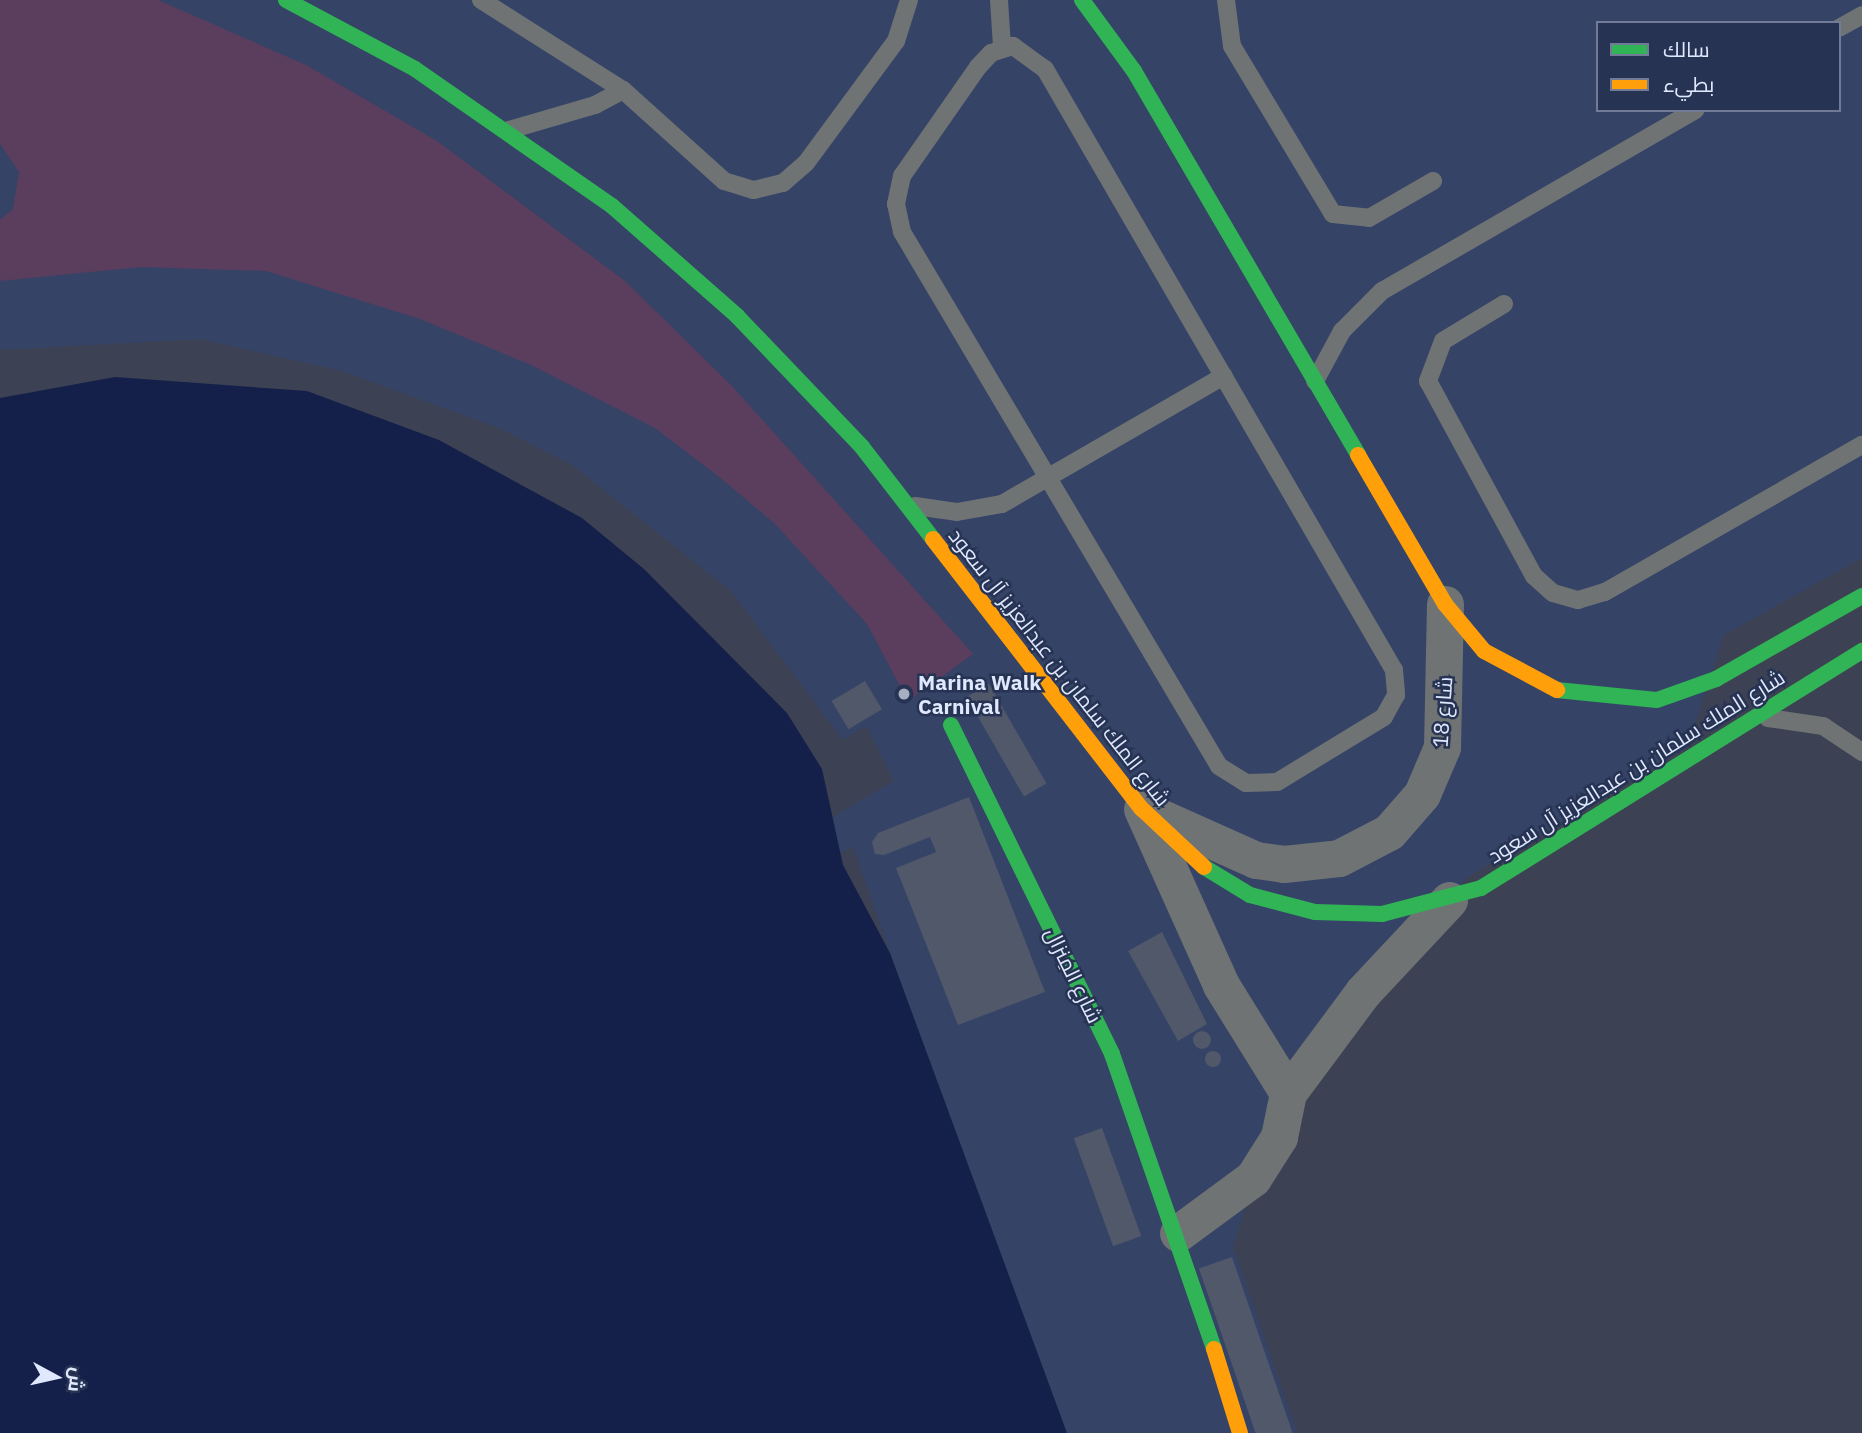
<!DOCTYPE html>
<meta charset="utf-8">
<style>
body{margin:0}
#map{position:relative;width:1862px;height:1433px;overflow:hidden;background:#3c4254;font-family:"IBM Plex Sans",Cairo,sans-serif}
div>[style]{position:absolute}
.built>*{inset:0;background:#354367}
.green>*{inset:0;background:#5b3d5e}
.water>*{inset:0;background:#14204a}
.building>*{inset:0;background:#51586a;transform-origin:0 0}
.round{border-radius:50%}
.lane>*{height:18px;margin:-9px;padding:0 9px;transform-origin:9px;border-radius:9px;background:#6f7374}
.street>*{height:37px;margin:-18.5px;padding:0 18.5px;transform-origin:18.5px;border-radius:18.5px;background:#6f7374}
.fast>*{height:16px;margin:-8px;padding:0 8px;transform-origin:8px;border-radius:8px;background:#30b455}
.slow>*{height:16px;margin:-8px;padding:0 8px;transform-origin:8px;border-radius:8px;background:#ff9f0a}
.dots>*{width:19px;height:19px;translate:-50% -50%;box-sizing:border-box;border:4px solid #273353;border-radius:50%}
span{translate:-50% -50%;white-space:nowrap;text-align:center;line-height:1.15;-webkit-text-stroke:5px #273353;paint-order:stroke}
.street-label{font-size:21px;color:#dfe8fd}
.poi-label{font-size:21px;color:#dfe8fd;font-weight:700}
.left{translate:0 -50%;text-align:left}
.legend{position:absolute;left:1596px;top:21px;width:245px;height:91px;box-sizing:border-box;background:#273353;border:2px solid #717b97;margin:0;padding:9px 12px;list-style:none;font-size:21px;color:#dfe8fd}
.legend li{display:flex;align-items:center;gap:14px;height:35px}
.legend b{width:35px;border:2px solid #717b97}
.north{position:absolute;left:21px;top:1342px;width:70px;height:70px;-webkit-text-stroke:5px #273353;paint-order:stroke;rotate:98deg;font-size:19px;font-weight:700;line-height:28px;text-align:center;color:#dfe8fd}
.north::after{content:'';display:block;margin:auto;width:24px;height:32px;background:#dfe8fd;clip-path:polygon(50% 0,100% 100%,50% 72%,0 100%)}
</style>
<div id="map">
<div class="built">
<i style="clip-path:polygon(evenodd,0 0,1862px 0,1862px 558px,1724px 635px,1687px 748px,1468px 877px,1291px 1064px,1233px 1247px,1297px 1433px,1058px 1433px,853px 847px,815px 864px,802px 835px,894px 781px,866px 726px,843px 740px,731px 591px,571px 464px,502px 429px,342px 371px,200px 339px,0 350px,0 0,1598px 23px,1839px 23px,1839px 110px,1598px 110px,1598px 23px)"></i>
</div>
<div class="green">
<i style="clip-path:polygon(0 0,158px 0,306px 65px,437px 141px,625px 281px,731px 385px,973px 654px,908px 701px,867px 624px,775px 524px,718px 476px,655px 428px,531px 365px,420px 319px,266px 271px,141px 267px,0 281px,0 220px,13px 209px,19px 172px,0 144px)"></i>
</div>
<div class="water">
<i style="clip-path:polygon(115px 377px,307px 391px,439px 440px,582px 518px,644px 569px,787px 713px,822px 769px,843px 865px,890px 953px,1067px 1433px,0 1433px,0 398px)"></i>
</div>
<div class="building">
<i style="left:865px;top:681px;width:33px;height:39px;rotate:59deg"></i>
<i style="left:989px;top:684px;width:115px;height:26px;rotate:60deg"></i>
<i style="clip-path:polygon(969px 797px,1045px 992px,958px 1025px,896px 868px,936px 852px,930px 837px,884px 855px,875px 854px,872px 842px,878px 833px)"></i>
<i style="clip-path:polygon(1162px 932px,1207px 1024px,1178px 1041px,1128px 951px)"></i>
<i class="round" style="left:1193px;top:1031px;width:18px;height:18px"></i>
<i class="round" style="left:1205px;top:1051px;width:16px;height:16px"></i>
<i style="left:1102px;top:1128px;width:115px;height:30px;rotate:70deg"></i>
<i style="left:1232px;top:1257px;width:186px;height:35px;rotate:71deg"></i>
</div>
<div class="lane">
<i style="left:481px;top:0;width:168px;rotate:32.4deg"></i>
<i style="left:623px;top:90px;width:136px;rotate:42deg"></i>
<i style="left:724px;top:181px;width:31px;rotate:17deg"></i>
<i style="left:754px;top:190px;width:30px;rotate:-14deg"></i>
<i style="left:783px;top:183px;width:30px;rotate:-41deg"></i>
<i style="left:806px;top:163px;width:152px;rotate:-53.6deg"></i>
<i style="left:896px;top:41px;width:43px;rotate:-72.4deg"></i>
<i style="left:999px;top:0;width:47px;rotate:86.3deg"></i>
<i style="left:1226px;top:0;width:46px;rotate:82.6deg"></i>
<i style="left:1232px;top:46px;width:196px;rotate:59deg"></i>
<i style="left:1333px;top:214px;width:36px;rotate:6deg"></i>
<i style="left:1369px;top:218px;width:74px;rotate:-30deg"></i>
<i style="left:1839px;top:28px;width:26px;rotate:-29deg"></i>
<i style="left:1013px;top:46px;width:39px;rotate:36deg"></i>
<i style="left:1045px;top:69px;width:695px;rotate:59.86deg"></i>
<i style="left:1394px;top:670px;width:25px;rotate:85deg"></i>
<i style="left:1396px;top:695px;width:25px;rotate:119deg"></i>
<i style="left:1384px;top:717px;width:125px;rotate:148.7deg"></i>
<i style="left:1277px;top:782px;width:31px;rotate:178deg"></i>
<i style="left:1246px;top:783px;width:32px;rotate:-148deg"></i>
<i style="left:1219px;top:766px;width:621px;rotate:-120.69deg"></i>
<i style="left:902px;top:232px;width:29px;rotate:-102deg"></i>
<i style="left:896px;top:204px;width:29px;rotate:-78deg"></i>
<i style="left:902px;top:176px;width:133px;rotate:-55.1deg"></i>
<i style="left:978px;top:67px;width:19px;rotate:-47deg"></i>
<i style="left:991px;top:53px;width:23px;rotate:-18deg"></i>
<i style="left:509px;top:130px;width:90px;rotate:-16.2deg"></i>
<i style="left:595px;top:105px;width:32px;rotate:-28deg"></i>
<i style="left:1504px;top:304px;width:71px;rotate:148.8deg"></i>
<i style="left:1443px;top:341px;width:43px;rotate:110.6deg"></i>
<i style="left:1428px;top:381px;width:222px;rotate:61.5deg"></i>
<i style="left:1534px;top:576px;width:25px;rotate:42deg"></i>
<i style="left:1553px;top:593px;width:26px;rotate:16deg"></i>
<i style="left:1578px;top:600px;width:28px;rotate:-17deg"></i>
<i style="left:1605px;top:592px;width:296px;rotate:-29.8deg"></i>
<i style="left:1315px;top:381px;width:57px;rotate:-61.6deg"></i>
<i style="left:1342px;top:331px;width:57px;rotate:-45deg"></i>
<i style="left:1382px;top:291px;width:362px;rotate:-30deg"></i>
<i style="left:915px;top:506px;width:42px;rotate:8.1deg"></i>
<i style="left:957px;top:512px;width:46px;rotate:-10.1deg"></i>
<i style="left:1002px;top:504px;width:256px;rotate:-30deg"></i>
<i style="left:1768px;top:718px;width:56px;rotate:8.3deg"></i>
<i style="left:1823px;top:726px;width:47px;rotate:33.7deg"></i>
</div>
<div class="street">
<i style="left:1142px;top:809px;width:193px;rotate:65.8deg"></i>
<i style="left:1221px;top:985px;width:127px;rotate:58.2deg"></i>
<i style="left:1288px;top:1093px;width:45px;rotate:101.6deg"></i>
<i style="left:1279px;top:1137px;width:49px;rotate:122.4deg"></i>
<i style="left:1253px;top:1178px;width:93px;rotate:143.7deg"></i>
<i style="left:1146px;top:811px;width:120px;rotate:24deg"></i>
<i style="left:1256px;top:860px;width:28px;rotate:8deg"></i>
<i style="left:1284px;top:864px;width:55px;rotate:-6.2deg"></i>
<i style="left:1339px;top:858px;width:56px;rotate:-27.5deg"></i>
<i style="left:1389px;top:832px;width:50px;rotate:-49deg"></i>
<i style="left:1422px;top:794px;width:51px;rotate:-66.9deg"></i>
<i style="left:1442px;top:747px;width:143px;rotate:-88.8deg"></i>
<i style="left:1288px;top:1093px;width:126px;rotate:-53.4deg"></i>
<i style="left:1363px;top:992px;width:126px;rotate:-46.9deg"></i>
</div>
<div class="fast">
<i style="left:286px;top:0;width:146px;rotate:28.1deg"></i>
<i style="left:415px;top:69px;width:240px;rotate:34.8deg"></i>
<i style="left:612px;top:206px;width:167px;rotate:41.3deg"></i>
<i style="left:737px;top:316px;width:181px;rotate:46.3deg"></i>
<i style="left:862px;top:447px;width:116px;rotate:52.3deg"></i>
<i style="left:1082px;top:0;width:88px;rotate:53.8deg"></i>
<i style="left:1134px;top:71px;width:445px;rotate:59.7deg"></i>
<i style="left:1557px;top:690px;width:100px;rotate:5.7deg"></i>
<i style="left:1657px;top:700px;width:63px;rotate:-19.6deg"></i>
<i style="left:1716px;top:679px;width:168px;rotate:-29.6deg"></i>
<i style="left:951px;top:725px;width:366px;rotate:63.9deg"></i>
<i style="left:1112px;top:1054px;width:312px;rotate:70.9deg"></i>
<i style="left:1204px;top:867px;width:54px;rotate:31.3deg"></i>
<i style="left:1250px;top:895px;width:67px;rotate:14.7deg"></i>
<i style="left:1315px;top:912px;width:67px;rotate:1.7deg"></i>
<i style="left:1382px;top:914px;width:102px;rotate:-14.7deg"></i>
<i style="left:1481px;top:888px;width:449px;rotate:-31.9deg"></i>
</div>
<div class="slow">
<i style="left:1358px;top:455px;width:173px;rotate:59.7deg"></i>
<i style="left:1445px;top:604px;width:61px;rotate:50.3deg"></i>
<i style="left:1484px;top:651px;width:83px;rotate:28.1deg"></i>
<i style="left:933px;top:539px;width:341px;rotate:52.3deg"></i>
<i style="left:1142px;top:809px;width:85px;rotate:43.1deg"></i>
<i style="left:1214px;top:1349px;width:88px;rotate:72.8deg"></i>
</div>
<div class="dots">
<i style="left:904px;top:694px;background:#a6aec2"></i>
</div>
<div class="street-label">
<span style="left:1060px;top:667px;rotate:52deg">شارع الملك سلمان بن عبدالعزيز آل سعود</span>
<span style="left:1442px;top:712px;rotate:-86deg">شارع 18</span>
<span style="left:1636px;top:766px;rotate:-32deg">شارع الملك سلمان بن عبدالعزيز آل سعود</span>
<span style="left:1074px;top:975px;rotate:64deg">شارع المِنزال</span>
</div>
<div class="poi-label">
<span class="left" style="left:918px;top:694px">Marina Walk<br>Carnival</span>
</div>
<ul class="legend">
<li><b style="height:9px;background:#30b455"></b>سالك</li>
<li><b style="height:9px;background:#ff9f0a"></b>بطيء</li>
</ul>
<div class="north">ش</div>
</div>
